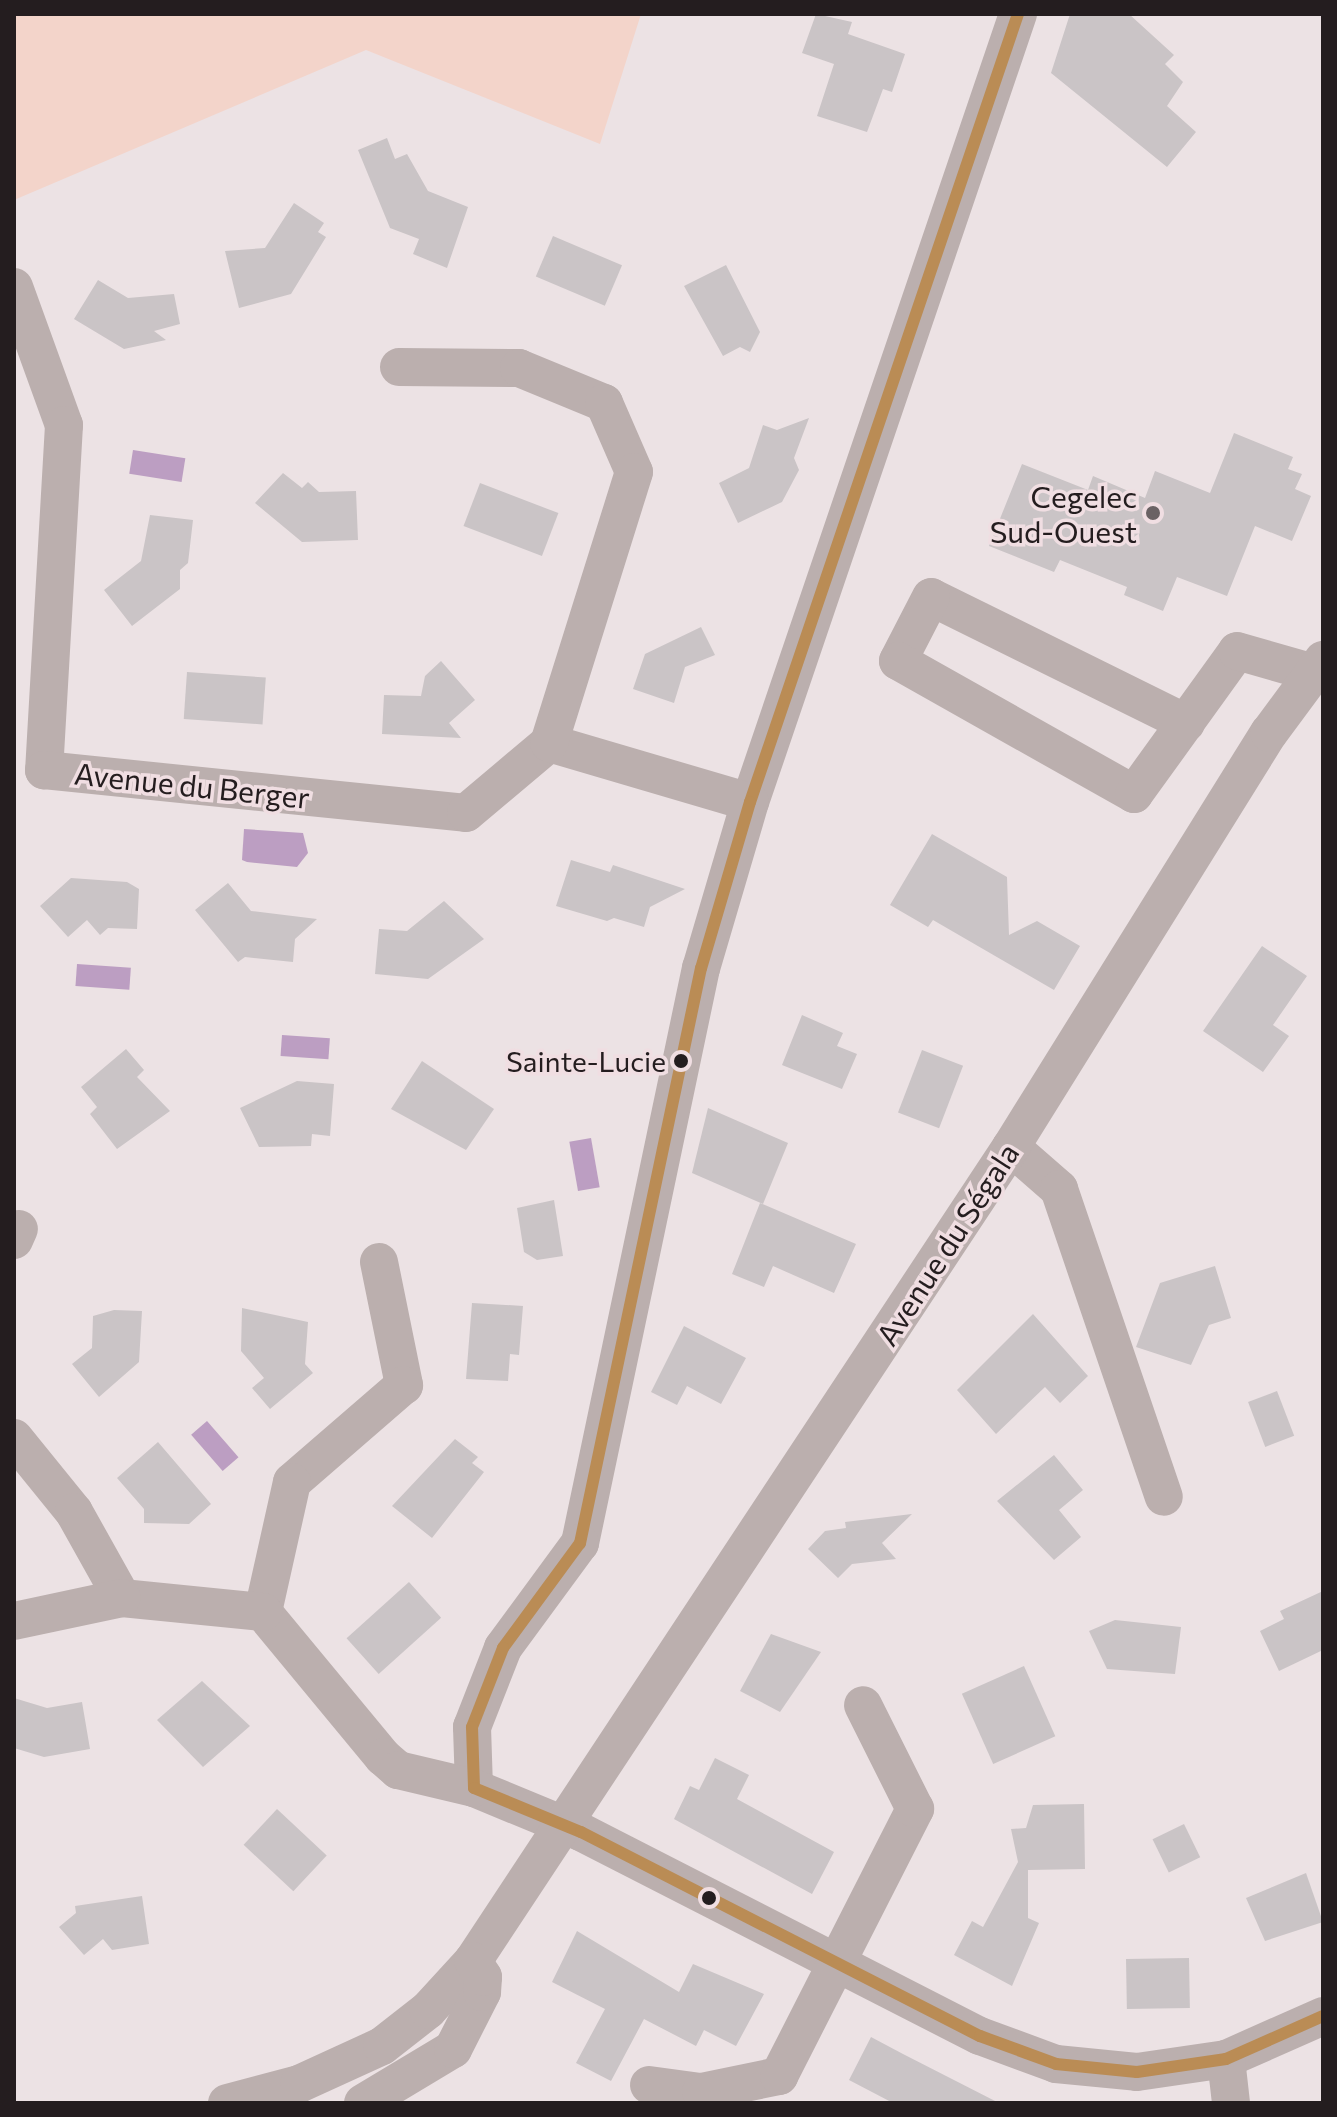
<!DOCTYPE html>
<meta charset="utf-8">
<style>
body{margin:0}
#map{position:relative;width:1337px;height:2117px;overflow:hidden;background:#ece2e4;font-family:Commissioner,sans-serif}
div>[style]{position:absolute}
.green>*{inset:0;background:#f3d4ca}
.water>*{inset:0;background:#bc9ec2;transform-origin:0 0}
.building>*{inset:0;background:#cac4c6;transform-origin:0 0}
.minor>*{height:38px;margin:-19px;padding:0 19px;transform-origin:19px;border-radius:19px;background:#bbafae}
.bus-1>*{height:12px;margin:-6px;padding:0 6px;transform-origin:6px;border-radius:6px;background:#ba8c55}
.dots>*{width:22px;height:22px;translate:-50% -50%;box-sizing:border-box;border:4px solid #f0dee2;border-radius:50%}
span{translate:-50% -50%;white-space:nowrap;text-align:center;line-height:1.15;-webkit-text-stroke:7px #f0dee2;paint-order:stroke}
.bus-label{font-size:28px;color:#241d1f}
.right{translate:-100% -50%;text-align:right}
.poi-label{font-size:30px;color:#241d1f}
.street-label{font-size:30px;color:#241d1f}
.frame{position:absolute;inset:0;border:16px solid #241d1f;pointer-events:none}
</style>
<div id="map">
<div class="green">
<i style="clip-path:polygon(14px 14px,641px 14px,600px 144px,366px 50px,14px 200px)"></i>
</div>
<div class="water">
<i style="left:133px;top:450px;width:53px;height:24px;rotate:9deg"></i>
<i style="clip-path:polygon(244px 829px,303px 833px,308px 853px,297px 867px,247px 862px,242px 860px)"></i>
<i style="left:77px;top:964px;width:54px;height:22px;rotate:4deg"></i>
<i style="left:282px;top:1035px;width:48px;height:21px;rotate:4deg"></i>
<i style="left:591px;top:1138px;width:50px;height:22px;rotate:80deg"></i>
<i style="left:207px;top:1421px;width:48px;height:21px;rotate:49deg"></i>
</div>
<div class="building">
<i style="clip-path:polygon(816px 14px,852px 22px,848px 34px,905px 54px,892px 92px,883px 89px,867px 132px,817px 116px,834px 64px,802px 53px)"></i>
<i style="clip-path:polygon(1070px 14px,1129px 14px,1174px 55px,1165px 64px,1183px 82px,1167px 106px,1196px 132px,1167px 167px,1051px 73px)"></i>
<i style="clip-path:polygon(387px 138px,395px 159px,407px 154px,428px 191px,468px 207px,447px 268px,413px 254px,419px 239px,390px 228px,358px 150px)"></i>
<i style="clip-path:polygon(294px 203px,324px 223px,318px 232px,326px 237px,291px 294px,239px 308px,225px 251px,265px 248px)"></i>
<i style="left:553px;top:236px;width:75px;height:44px;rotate:23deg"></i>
<i style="clip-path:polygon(726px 265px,760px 332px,750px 352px,740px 347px,723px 356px,684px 286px)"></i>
<i style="clip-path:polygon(98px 280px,128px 298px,174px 294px,180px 324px,154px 331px,166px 340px,124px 349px,74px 319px)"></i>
<i style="clip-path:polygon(809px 418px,794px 458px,799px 470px,782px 502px,738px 523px,719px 483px,749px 468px,763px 425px,777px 430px)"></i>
<i style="clip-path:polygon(1234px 433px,1293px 457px,1288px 469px,1302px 474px,1295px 489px,1311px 496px,1292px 541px,1255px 526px,1227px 596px,1177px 577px,1163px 611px,1124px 595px,1127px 587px,1060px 560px,1054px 572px,989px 546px,1022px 464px,1088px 490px,1093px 476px,1145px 498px,1155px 471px,1210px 493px)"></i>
<i style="clip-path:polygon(283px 473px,302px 488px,308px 482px,319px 492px,356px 491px,358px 540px,302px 542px,255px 503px)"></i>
<i style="left:480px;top:483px;width:84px;height:46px;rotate:21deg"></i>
<i style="clip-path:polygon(150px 515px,193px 520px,188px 563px,180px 570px,180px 589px,132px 626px,104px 590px,141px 561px)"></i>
<i style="clip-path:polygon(701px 627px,715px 655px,685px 667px,674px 703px,633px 689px,645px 654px)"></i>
<i style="clip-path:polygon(441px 661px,475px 700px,449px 723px,461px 738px,382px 734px,384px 695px,421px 696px,425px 676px)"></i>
<i style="left:187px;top:672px;width:79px;height:47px;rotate:4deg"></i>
<i style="clip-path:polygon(932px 834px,1007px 877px,1009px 935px,1037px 921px,1080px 946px,1054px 990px,933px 920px,928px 927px,890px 905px)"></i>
<i style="clip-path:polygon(571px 860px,610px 872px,613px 865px,685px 889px,650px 907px,644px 927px,614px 918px,607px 921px,556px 906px)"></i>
<i style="clip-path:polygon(71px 878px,127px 882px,139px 889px,137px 929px,108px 928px,100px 935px,87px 920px,68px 937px,40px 906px)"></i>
<i style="clip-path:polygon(228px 883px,251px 911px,317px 919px,295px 939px,293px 962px,245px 957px,238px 962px,195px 910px)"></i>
<i style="clip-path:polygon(444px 901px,484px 939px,428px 979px,375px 974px,379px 929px,407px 931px)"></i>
<i style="clip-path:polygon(1262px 946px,1307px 976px,1273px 1025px,1289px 1036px,1263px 1072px,1203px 1031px)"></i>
<i style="clip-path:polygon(802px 1015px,843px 1033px,837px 1046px,857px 1054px,842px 1089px,782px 1065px)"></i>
<i style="clip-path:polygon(126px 1049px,144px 1070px,137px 1077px,170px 1111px,117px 1149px,90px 1114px,97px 1107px,81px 1087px)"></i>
<i style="left:922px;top:1050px;width:44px;height:67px;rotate:21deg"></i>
<i style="clip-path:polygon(422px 1061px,494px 1109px,466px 1150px,391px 1109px)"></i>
<i style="clip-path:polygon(297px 1081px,334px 1084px,330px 1136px,312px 1134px,311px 1146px,259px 1147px,240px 1108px)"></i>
<i style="clip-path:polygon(708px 1108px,788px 1143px,763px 1204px,692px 1173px)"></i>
<i style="clip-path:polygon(554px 1200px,563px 1256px,537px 1260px,524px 1252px,517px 1208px)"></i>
<i style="clip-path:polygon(760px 1203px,856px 1244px,834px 1293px,773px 1266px,764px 1287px,732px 1274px)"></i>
<i style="clip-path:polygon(1215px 1266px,1231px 1318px,1209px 1325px,1191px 1365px,1136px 1347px,1160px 1283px)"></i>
<i style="clip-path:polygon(472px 1303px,523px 1306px,519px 1355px,510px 1354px,508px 1381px,466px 1379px)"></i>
<i style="clip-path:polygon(242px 1308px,308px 1322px,305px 1364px,313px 1373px,270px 1409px,252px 1388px,264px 1378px,241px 1351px)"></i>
<i style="clip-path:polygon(114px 1310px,142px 1311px,139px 1362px,99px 1397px,72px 1364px,92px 1348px,93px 1316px)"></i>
<i style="clip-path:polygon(1033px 1314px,1088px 1376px,1060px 1403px,1045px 1387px,996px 1434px,957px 1390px)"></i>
<i style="clip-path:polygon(684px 1326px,746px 1358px,721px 1404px,687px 1386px,677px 1405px,651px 1392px)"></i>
<i style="left:1277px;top:1391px;width:48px;height:31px;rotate:69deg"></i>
<i style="clip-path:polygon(455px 1439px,478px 1457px,472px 1463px,484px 1472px,432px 1538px,392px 1506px)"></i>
<i style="clip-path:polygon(158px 1442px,211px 1504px,189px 1524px,144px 1523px,144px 1509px,117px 1478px)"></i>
<i style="clip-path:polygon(1054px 1455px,1083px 1490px,1059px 1510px,1081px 1537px,1054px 1560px,997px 1501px)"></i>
<i style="clip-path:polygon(912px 1514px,882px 1543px,896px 1559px,852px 1564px,838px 1578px,808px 1549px,825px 1531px,846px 1528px,845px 1522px)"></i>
<i style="left:409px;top:1582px;width:48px;height:84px;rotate:48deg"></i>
<i style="clip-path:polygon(1323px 1591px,1323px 1650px,1279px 1671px,1260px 1631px,1284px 1619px,1280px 1611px)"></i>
<i style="clip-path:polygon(1115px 1620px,1181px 1627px,1175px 1674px,1107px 1669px,1089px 1631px)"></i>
<i style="clip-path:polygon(771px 1634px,821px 1652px,780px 1712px,740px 1691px)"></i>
<i style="left:1024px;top:1666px;width:77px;height:68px;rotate:66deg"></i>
<i style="clip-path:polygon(202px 1681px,250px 1726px,203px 1767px,157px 1720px)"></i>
<i style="clip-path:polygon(14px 1698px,47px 1708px,82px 1702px,90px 1749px,44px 1757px,14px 1748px)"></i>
<i style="clip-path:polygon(715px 1758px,749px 1775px,737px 1799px,834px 1852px,812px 1894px,674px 1819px,690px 1786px,699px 1790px)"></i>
<i style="clip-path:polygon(1084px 1804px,1085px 1869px,1028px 1870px,1028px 1918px,1039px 1923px,1012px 1986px,954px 1955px,972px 1921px,983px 1927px,1018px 1862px,1011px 1829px,1026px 1828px,1033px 1805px)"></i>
<i style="left:277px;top:1809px;width:68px;height:49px;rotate:43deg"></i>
<i style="left:1184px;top:1824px;width:37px;height:35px;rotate:64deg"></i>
<i style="clip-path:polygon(1306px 1873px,1323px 1922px,1265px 1941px,1246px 1898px)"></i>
<i style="clip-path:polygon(142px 1896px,149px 1944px,112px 1950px,103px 1939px,84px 1955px,59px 1927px,76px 1913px,75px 1906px)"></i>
<i style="clip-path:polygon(577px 1931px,679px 1992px,693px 1964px,764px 1994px,736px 2046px,704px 2030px,696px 2046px,644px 2019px,611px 2081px,576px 2063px,605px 2009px,552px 1982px)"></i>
<i style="left:1189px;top:1958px;width:50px;height:63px;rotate:89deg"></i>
<i style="clip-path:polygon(871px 2037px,903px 2054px,999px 2103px,893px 2103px,849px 2080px)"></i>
</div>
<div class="minor">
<i style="left:1018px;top:14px;width:832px;rotate:108.78deg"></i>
<i style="left:750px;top:802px;width:173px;rotate:106.4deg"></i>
<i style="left:701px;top:968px;width:588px;rotate:101.88deg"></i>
<i style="left:580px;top:1543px;width:130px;rotate:126.3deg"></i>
<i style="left:503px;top:1648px;width:85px;rotate:111.4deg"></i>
<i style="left:472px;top:1727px;width:61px;rotate:88.1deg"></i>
<i style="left:474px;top:1788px;width:116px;rotate:22.4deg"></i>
<i style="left:581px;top:1832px;width:448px;rotate:27.1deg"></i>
<i style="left:980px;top:2036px;width:81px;rotate:20.2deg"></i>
<i style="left:1056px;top:2064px;width:81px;rotate:5.6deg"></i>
<i style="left:1137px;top:2072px;width:90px;rotate:-8.3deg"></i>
<i style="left:1226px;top:2059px;width:106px;rotate:-23.9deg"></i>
<i style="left:14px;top:287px;width:147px;rotate:70.1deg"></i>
<i style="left:64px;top:425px;width:346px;rotate:93.3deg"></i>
<i style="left:44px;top:770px;width:424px;rotate:5.8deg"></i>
<i style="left:466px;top:813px;width:109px;rotate:-40.1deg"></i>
<i style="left:549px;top:743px;width:209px;rotate:16.4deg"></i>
<i style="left:399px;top:367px;width:120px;rotate:0.5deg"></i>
<i style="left:519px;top:368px;width:92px;rotate:22.4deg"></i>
<i style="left:604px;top:403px;width:75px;rotate:66.5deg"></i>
<i style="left:634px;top:472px;width:284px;rotate:107.4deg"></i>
<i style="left:1186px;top:723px;width:284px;rotate:-153.7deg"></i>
<i style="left:931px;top:597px;width:72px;rotate:117.3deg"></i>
<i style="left:898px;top:661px;width:271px;rotate:29.4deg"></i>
<i style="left:1134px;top:794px;width:176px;rotate:-54.2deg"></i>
<i style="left:1237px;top:651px;width:80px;rotate:15.9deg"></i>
<i style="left:1011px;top:1147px;width:64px;rotate:41.2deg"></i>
<i style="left:1059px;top:1189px;width:325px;rotate:71.2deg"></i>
<i style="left:14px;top:1240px;width:12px;rotate:-66deg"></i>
<i style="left:379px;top:1262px;width:126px;rotate:78.5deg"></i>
<i style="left:404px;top:1385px;width:148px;rotate:139.1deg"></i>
<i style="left:292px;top:1482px;width:133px;rotate:102.6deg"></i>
<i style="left:263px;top:1612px;width:188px;rotate:50.4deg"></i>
<i style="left:383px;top:1757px;width:20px;rotate:41deg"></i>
<i style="left:398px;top:1770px;width:78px;rotate:13.3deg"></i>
<i style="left:14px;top:1438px;width:95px;rotate:51deg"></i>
<i style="left:74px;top:1512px;width:98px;rotate:60.8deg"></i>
<i style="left:122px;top:1598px;width:142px;rotate:5.7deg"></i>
<i style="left:14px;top:1621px;width:110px;rotate:-12deg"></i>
<i style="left:1226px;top:2059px;width:44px;rotate:83.5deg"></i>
<i style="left:649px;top:2085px;width:52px;rotate:7.7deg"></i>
<i style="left:701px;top:2092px;width:80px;rotate:-11.6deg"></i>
<i style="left:779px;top:2076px;width:300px;rotate:-63deg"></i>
<i style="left:915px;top:1809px;width:116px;rotate:-116.6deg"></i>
<i style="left:227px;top:2103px;width:74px;rotate:-14.8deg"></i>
<i style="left:299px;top:2084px;width:91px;rotate:-24.6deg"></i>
<i style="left:382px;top:2046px;width:58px;rotate:-38deg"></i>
<i style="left:428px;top:2010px;width:67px;rotate:-47.4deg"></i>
<i style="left:473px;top:1961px;width:976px;rotate:-56.54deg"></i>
<i style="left:1011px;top:1147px;width:488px;rotate:-58.1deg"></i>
<i style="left:1269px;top:733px;width:91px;rotate:-53.5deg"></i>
<i style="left:363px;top:2103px;width:105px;rotate:-31deg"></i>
<i style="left:453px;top:2049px;width:64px;rotate:-63deg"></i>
<i style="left:482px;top:1992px;width:15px;rotate:-86deg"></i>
<i style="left:483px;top:1977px;width:19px;rotate:-122deg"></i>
</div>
<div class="bus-1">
<i style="left:1018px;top:14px;width:832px;rotate:108.78deg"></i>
<i style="left:750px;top:802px;width:173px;rotate:106.4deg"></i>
<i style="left:701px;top:968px;width:588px;rotate:101.88deg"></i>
<i style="left:580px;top:1543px;width:130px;rotate:126.3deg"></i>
<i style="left:503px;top:1648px;width:85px;rotate:111.4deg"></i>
<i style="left:472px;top:1727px;width:61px;rotate:88.1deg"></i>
<i style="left:474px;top:1788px;width:116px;rotate:22.4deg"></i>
<i style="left:581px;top:1832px;width:448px;rotate:27.1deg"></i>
<i style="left:980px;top:2036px;width:81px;rotate:20.2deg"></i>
<i style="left:1056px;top:2064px;width:81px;rotate:5.6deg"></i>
<i style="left:1137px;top:2072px;width:90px;rotate:-8.3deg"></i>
<i style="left:1226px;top:2059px;width:106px;rotate:-23.9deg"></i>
</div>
<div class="dots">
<i style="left:1153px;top:513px;background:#6a6264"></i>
<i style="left:681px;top:1061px;background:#241d1f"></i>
<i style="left:709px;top:1898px;background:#241d1f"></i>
</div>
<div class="bus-label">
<span class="right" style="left:666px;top:1061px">Sainte-Lucie</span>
</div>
<div class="poi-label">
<span class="right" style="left:1137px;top:513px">Cegelec<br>Sud-Ouest</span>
</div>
<div class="street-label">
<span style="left:192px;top:785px;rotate:6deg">Avenue du Berger</span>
<span style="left:947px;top:1244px;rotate:-57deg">Avenue du Ségala</span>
</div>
<div class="frame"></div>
</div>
